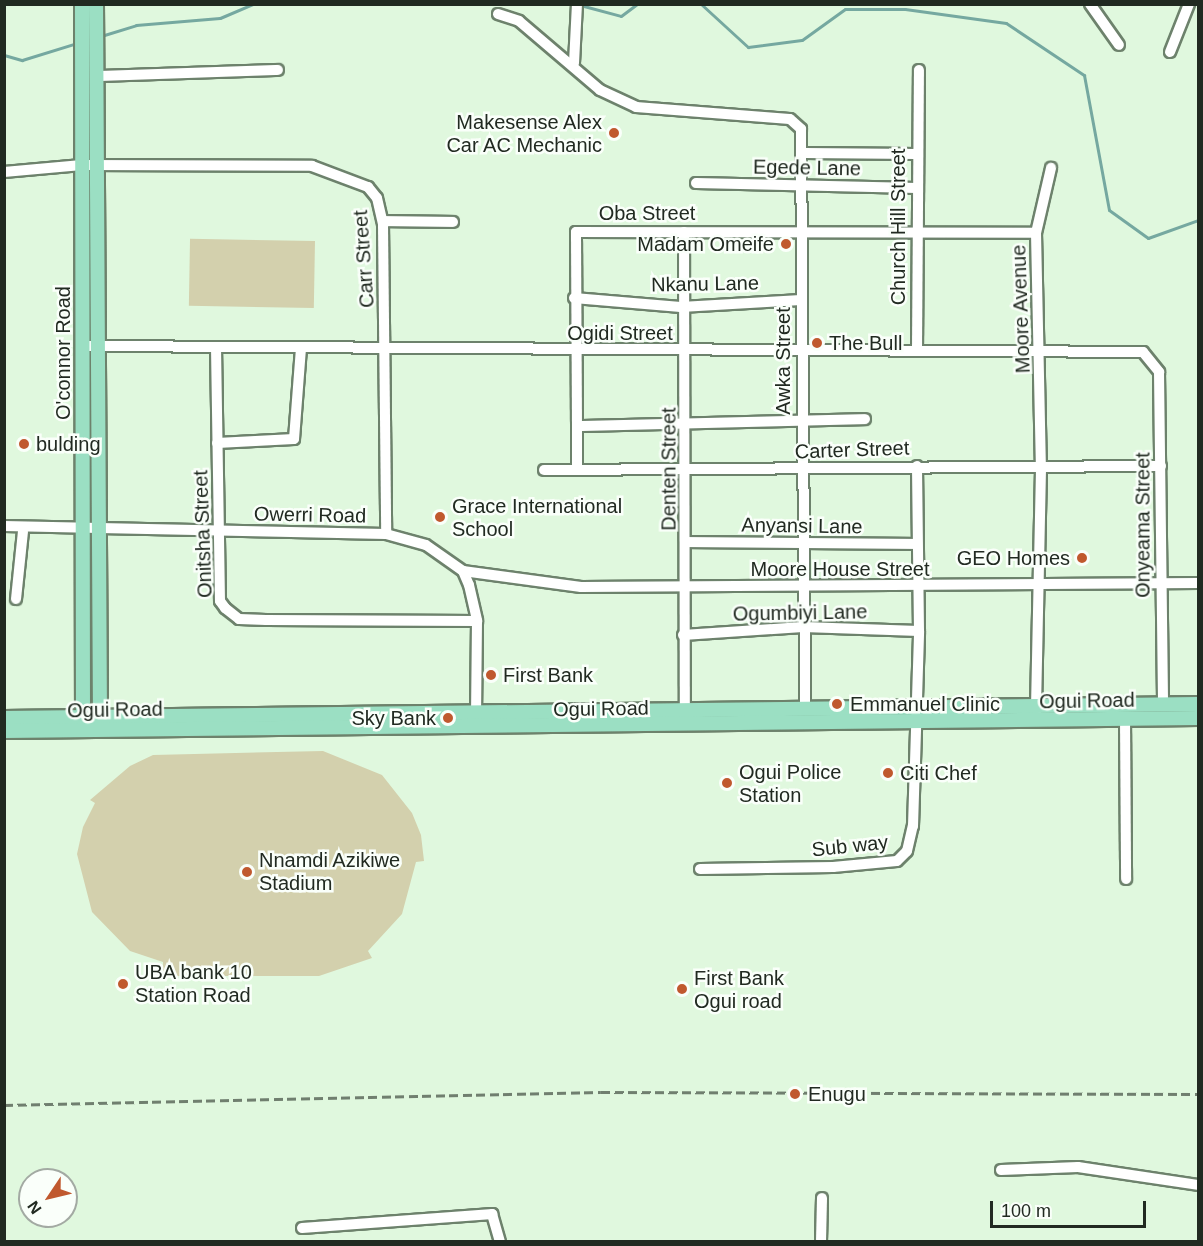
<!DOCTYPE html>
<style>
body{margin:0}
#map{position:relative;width:1203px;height:1246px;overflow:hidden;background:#e0f8de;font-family:Helvetica,sans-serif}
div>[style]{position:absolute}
.green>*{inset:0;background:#d3d0ad;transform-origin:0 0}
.stream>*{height:3px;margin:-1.5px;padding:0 1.5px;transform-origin:1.5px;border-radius:1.5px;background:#75a8a0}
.roads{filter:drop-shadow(2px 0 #6d826c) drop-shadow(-2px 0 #6d826c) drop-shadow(0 2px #6d826c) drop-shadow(0 -2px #6d826c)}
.minor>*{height:10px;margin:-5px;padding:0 5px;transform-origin:5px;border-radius:5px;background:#fff}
.major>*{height:14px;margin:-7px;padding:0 7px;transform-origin:7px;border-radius:7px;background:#9bdfc3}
.rail>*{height:3px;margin-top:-1.5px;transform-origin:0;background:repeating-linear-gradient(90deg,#707f6f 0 9px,transparent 0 13.5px)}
.dots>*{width:16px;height:16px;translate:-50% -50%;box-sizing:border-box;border:3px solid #fafffa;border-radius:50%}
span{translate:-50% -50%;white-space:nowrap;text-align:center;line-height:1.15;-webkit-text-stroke:5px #fafffa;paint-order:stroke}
.poi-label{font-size:20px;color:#212a21}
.right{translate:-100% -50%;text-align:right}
.left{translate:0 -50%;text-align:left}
.street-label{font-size:20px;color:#212a21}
.frame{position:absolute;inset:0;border:6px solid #212a21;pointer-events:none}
.north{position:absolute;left:18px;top:1168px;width:60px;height:60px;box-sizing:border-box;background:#fafffa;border:2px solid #a3aaa3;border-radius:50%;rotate:235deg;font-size:16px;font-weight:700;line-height:24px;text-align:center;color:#212a21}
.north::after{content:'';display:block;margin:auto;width:21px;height:27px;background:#c0592e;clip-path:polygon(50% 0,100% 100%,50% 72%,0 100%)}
.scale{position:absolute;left:990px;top:1201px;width:156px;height:27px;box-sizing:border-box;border:3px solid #212a21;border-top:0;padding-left:8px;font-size:18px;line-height:21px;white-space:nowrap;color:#212a21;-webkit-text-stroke:4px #fafffa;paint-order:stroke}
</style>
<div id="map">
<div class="green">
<i style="left:315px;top:241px;width:67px;height:125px;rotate:91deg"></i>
<i style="clip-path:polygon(323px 751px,382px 775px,412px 813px,421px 835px,424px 861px,416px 862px,402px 914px,368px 951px,372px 958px,319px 976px,163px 976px,163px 962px,130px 951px,92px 912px,77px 854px,83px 827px,95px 803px,90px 800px,130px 766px,153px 755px)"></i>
</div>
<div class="stream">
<i style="left:701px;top:4px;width:64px;rotate:42.5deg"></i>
<i style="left:748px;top:47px;width:54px;rotate:-7.4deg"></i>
<i style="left:802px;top:40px;width:53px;rotate:-35.8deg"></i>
<i style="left:845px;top:9px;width:60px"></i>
<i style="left:905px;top:9px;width:102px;rotate:7.9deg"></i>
<i style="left:1006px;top:23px;width:94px;rotate:33.7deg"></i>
<i style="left:1084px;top:75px;width:137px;rotate:79.5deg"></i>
<i style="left:1109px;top:210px;width:48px;rotate:35.7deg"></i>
<i style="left:1148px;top:238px;width:53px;rotate:-19.8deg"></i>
<i style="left:580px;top:5px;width:42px;rotate:15deg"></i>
<i style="left:621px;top:16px;width:20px;rotate:-37deg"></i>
<i style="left:101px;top:36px;width:37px;rotate:-17deg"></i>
<i style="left:136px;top:25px;width:84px;rotate:-4.8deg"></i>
<i style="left:220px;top:18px;width:36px;rotate:-23deg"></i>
<i style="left:4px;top:55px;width:19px;rotate:16deg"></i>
<i style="left:22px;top:60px;width:58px;rotate:-17.2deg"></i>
</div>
<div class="roads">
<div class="minor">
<i style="left:1090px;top:4px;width:50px;rotate:54.7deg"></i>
<i style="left:498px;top:14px;width:22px;rotate:18deg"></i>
<i style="left:519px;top:21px;width:106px;rotate:40.4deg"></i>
<i style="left:600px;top:90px;width:40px;rotate:25deg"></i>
<i style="left:636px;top:107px;width:154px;rotate:4.5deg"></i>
<i style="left:790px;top:119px;width:15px;rotate:42deg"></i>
<i style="left:801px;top:129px;width:580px;rotate:89.6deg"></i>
<i style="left:1170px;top:52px;width:52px;rotate:-68.4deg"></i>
<i style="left:574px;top:63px;width:59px;rotate:-87.1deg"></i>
<i style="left:97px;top:76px;width:181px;rotate:-1.9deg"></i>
<i style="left:805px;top:153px;width:111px;rotate:0.5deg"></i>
<i style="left:4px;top:172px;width:78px;rotate:-5.1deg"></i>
<i style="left:82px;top:165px;width:230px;rotate:0.2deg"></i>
<i style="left:312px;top:166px;width:60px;rotate:20.6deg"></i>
<i style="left:368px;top:187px;width:14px;rotate:51deg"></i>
<i style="left:377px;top:198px;width:28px;rotate:77deg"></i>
<i style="left:383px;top:225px;width:309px;rotate:89.4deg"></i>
<i style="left:696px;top:183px;width:221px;rotate:1.3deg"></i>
<i style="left:383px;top:221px;width:70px;rotate:0.8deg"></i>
<i style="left:684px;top:232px;width:485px;rotate:89.9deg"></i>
<i style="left:1036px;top:233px;width:67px;rotate:-77deg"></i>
<i style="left:574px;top:298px;width:107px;rotate:4.8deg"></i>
<i style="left:681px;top:307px;width:120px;rotate:-3.3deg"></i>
<i style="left:83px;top:346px;width:1060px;rotate:0.32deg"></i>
<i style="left:1143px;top:352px;width:26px;rotate:51deg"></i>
<i style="left:1159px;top:372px;width:333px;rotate:89.3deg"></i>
<i style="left:216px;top:347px;width:254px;rotate:89.1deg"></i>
<i style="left:220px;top:601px;width:9px;rotate:54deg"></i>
<i style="left:225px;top:608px;width:18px;rotate:38deg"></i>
<i style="left:239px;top:619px;width:27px;rotate:2deg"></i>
<i style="left:266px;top:620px;width:211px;rotate:0.3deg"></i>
<i style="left:917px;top:350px;width:280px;rotate:-89.6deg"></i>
<i style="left:865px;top:419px;width:288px;rotate:178.6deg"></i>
<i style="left:577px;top:426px;width:194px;rotate:-90.3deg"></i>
<i style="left:576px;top:232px;width:460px;rotate:0.1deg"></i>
<i style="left:1036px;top:233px;width:236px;rotate:88.8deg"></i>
<i style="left:1041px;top:469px;width:243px;rotate:91.2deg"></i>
<i style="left:217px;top:443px;width:77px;rotate:-3deg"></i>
<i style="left:294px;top:439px;width:92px;rotate:-85.6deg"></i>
<i style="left:544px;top:470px;width:617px;rotate:-0.37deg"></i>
<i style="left:577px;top:470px;width:44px;rotate:-90deg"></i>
<i style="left:4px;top:526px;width:382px;rotate:1.2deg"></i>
<i style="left:386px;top:534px;width:41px;rotate:15.4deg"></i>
<i style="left:426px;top:545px;width:45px;rotate:35.1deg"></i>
<i style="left:463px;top:571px;width:15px;rotate:67deg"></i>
<i style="left:469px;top:585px;width:37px;rotate:77deg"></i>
<i style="left:477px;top:621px;width:97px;rotate:90.6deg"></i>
<i style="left:687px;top:542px;width:230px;rotate:0.5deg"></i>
<i style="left:463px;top:571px;width:119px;rotate:7.7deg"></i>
<i style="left:581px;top:587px;width:617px;rotate:-0.37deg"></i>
<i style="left:16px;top:599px;width:68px;rotate:-84.1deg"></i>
<i style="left:683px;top:635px;width:120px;rotate:-3.8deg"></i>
<i style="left:803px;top:627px;width:116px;rotate:2deg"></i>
<i style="left:1125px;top:720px;width:159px;rotate:89.6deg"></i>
<i style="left:700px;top:869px;width:133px;rotate:-0.9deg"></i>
<i style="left:833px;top:867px;width:64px;rotate:-5.4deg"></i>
<i style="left:897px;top:861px;width:14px;rotate:-45deg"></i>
<i style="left:907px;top:851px;width:26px;rotate:-77deg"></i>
<i style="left:913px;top:826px;width:195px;rotate:-88.2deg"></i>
<i style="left:919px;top:631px;width:165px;rotate:-90.7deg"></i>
<i style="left:1001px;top:1170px;width:77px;rotate:-2.2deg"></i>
<i style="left:1078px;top:1167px;width:121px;rotate:8.5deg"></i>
<i style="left:302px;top:1228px;width:191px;rotate:-4.2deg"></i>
<i style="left:492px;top:1214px;width:29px;rotate:74deg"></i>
<i style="left:821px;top:1242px;width:44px;rotate:-88.7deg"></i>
</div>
<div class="major">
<i style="left:82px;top:4px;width:721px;rotate:89.92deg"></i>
<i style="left:96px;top:4px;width:721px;rotate:89.68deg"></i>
<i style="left:4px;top:718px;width:1194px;rotate:-0.67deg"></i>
<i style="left:4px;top:731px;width:1194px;rotate:-0.62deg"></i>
</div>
</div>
<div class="rail">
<i style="left:4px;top:1105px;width:597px;rotate:-1.25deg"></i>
<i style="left:601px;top:1092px;width:597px;rotate:0.19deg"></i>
</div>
<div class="dots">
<i style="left:614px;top:133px;background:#c0592e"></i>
<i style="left:786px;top:244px;background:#c0592e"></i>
<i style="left:817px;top:343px;background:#c0592e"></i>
<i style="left:24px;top:444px;background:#c0592e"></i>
<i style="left:440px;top:517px;background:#c0592e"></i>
<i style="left:1082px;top:558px;background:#c0592e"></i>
<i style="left:491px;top:675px;background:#c0592e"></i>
<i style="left:837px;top:704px;background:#c0592e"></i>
<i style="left:448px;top:718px;background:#c0592e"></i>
<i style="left:888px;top:773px;background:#c0592e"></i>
<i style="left:727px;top:783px;background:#c0592e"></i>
<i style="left:247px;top:872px;background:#c0592e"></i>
<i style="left:123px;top:984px;background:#c0592e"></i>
<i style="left:682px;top:989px;background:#c0592e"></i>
<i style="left:795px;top:1094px;background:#c0592e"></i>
</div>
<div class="poi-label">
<span class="right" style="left:602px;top:134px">Makesense Alex<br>Car AC Mechanic</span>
<span class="right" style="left:774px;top:244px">Madam Omeife</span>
<span class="left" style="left:829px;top:343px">The Bull</span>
<span class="left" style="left:36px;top:444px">bulding</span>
<span class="left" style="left:452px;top:518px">Grace International<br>School</span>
<span class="right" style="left:1070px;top:558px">GEO Homes</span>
<span class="left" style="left:503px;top:675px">First Bank</span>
<span class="left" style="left:850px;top:704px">Emmanuel Clinic</span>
<span class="right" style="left:436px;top:718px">Sky Bank</span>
<span class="left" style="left:739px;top:784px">Ogui Police<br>Station</span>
<span class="left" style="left:900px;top:773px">Citi Chef</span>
<span class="left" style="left:259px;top:872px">Nnamdi Azikiwe<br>Stadium</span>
<span class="left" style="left:135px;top:984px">UBA bank 10<br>Station Road</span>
<span class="left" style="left:694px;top:990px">First Bank<br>Ogui road</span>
<span class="left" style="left:808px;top:1094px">Enugu</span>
</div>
<div class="street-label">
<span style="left:807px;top:168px;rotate:1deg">Egede Lane</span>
<span style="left:647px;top:213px">Oba Street</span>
<span style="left:898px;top:227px;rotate:-90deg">Church Hill Street</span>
<span style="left:364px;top:259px;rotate:-94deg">Carr Street</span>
<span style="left:705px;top:284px;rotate:-1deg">Nkanu Lane</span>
<span style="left:1021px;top:309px;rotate:-92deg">Moore Avenue</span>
<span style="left:620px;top:333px">Ogidi Street</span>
<span style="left:63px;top:353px;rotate:-90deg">O'connor Road</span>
<span style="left:783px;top:361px;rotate:-90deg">Awka Street</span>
<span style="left:852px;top:450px;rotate:-2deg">Carter Street</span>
<span style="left:669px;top:469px;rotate:-90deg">Denten Street</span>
<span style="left:310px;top:515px;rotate:1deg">Owerri Road</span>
<span style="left:1143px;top:525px;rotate:-90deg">Onyeama Street</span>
<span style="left:802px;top:526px;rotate:1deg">Anyansi Lane</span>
<span style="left:203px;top:534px;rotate:-92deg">Onitsha Street</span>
<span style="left:840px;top:569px">Moore House Street</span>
<span style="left:800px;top:613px;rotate:-1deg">Ogumbiyi Lane</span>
<span style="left:1087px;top:701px;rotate:-1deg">Ogui Road</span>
<span style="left:601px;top:709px;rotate:-1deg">Ogui Road</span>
<span style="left:115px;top:710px;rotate:-1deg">Ogui Road</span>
<span style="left:850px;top:846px;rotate:-6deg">Sub way</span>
</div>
<div class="frame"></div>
<div class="north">N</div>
<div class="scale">100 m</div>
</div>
